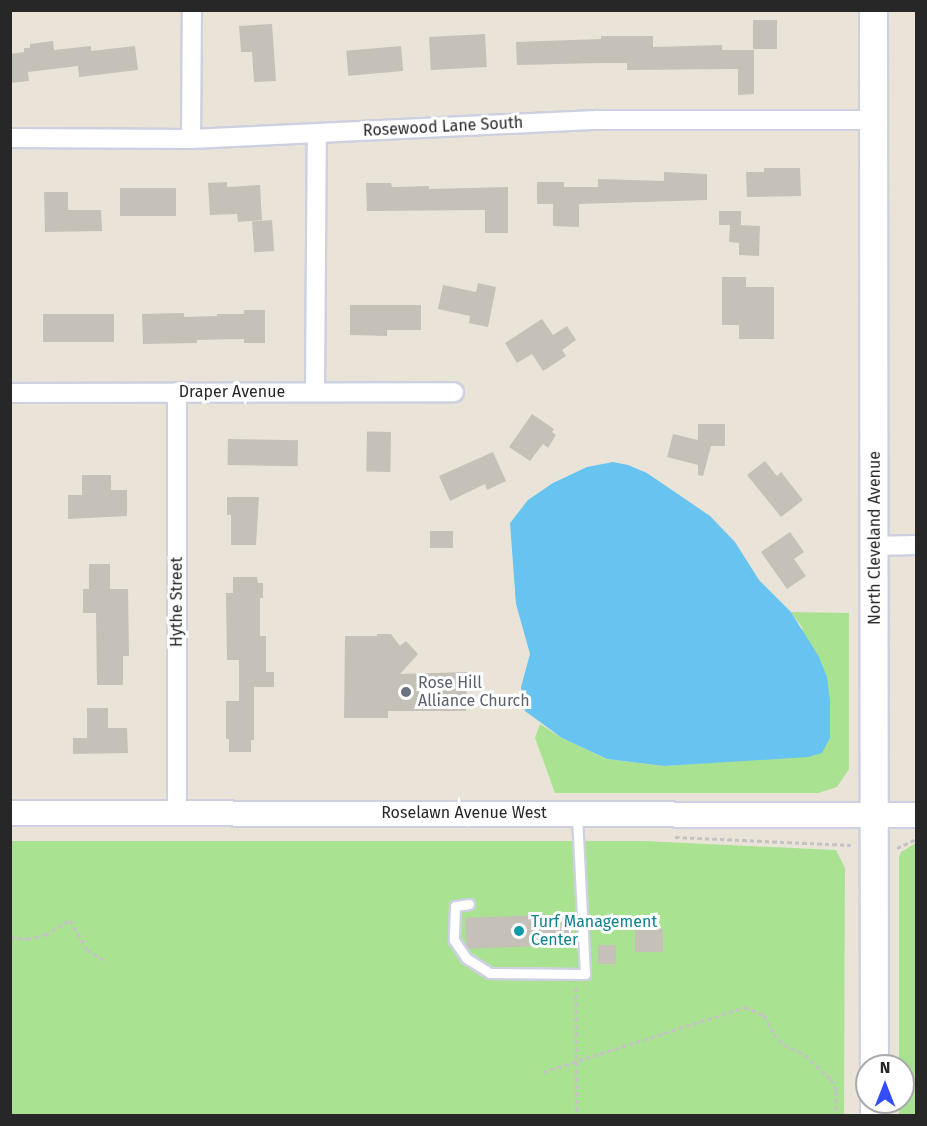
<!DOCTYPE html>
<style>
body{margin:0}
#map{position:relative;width:927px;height:1126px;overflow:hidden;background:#eae3d8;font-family:"Fira Sans",sans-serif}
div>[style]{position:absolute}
.green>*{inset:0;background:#a9e392}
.water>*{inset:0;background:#67c3f0}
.building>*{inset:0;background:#c5c0b8;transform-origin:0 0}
.path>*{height:3px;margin-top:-1.5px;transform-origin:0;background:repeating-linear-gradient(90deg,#c3c3c3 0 4.5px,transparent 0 7.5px)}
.roads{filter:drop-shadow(2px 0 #cdd0e1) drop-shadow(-2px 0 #cdd0e1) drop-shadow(0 2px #cdd0e1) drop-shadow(0 -2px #cdd0e1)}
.service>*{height:9px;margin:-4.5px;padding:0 4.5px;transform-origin:4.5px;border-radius:4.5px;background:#fff}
.minor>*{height:18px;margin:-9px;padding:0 9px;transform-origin:9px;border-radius:9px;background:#fff}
.tertiary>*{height:24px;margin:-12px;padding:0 12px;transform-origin:12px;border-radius:12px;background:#fff}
.secondary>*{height:27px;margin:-13.5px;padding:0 13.5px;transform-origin:13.5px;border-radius:13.5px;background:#fff}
.dots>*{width:16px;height:16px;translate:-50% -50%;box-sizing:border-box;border:3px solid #fff;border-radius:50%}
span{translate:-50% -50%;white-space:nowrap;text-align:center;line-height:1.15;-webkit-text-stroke:6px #fff;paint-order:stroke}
.street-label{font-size:16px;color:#272727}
.worship-label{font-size:16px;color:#5b616d}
.left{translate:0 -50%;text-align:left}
.culture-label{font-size:16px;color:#0d838f}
.frame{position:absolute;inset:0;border:12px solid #272727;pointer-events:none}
.north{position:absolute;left:855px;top:1054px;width:60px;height:60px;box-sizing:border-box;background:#fff;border:2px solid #a9a9a9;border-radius:50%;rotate:0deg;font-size:16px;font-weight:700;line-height:24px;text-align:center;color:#272727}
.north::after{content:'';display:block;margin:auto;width:21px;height:27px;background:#334cfc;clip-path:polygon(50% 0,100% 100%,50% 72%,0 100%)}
</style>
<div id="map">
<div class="green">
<i style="clip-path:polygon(791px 612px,849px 613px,849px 769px,837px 787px,818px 793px,555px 793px,535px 738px,540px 724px,562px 738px,606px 759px,664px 766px,816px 755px,802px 627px)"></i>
<i style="clip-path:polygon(10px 841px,644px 841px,836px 850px,845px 868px,844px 1115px,11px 1115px)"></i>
<i style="clip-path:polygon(916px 843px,916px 1115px,899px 1115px,899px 1102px,903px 1102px,903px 1066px,899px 1066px,899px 857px,901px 852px)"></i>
</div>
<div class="water">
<i style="clip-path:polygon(613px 462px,628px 465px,647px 473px,710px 516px,735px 542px,759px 580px,791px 612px,819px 657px,827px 677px,830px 701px,830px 738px,822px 753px,808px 757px,664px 766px,607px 759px,562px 738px,525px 711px,521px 687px,530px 654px,516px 604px,510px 523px,528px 500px,553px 483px,587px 467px)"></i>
</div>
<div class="building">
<i style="left:777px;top:20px;width:29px;height:24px;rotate:90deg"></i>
<i style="clip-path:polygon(272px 24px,276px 81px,254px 82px,252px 52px,241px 52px,239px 26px)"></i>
<i style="left:485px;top:34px;width:33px;height:56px;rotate:87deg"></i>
<i style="clip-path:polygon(601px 36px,653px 36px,653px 47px,722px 45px,722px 50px,754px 50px,754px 94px,738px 95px,738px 69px,627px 70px,627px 63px,601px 63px,517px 65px,516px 42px,601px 39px)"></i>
<i style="clip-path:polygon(53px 41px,54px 50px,91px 46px,91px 51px,135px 46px,138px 70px,79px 77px,78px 66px,28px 72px,29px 81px,10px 83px,10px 54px,24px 52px,24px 48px,30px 48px,30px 44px)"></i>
<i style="left:401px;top:46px;width:25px;height:55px;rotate:85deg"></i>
<i style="clip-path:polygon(764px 168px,800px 168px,801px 196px,747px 197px,746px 172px,764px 172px)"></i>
<i style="clip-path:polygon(664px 172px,707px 174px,707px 200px,579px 204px,579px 227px,553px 226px,553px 204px,537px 204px,537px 182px,564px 182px,564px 187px,598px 187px,598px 179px,664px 181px)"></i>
<i style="clip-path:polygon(227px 182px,227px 187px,260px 185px,262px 220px,238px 222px,237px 214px,210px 215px,208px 183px)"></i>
<i style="clip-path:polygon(366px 183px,391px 183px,392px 187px,429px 186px,429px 189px,508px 187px,508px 233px,485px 233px,485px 210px,367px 211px)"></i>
<i style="left:120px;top:188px;width:56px;height:28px"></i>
<i style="clip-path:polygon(44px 192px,68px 192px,68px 210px,101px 210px,102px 231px,45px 232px)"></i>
<i style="clip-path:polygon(719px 211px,741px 211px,741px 225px,760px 226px,759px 256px,739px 255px,739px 243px,729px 242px,730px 225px,719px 225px)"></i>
<i style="left:272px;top:220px;width:31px;height:20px;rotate:86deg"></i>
<i style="clip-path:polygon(722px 277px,746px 277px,746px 287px,774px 287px,774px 339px,739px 339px,739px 325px,722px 325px)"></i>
<i style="clip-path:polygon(478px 283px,496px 287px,488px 327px,469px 323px,470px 316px,438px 309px,443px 285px,476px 292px)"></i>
<i style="clip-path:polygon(350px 305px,421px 305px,421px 330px,387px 330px,387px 336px,350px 335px)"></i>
<i style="clip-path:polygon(244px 310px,265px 310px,265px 343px,244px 343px,244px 339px,197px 340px,197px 343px,143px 344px,142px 314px,184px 313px,184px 317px,217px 316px,217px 314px,244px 314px)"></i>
<i style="left:43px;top:314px;width:71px;height:28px"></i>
<i style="clip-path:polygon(542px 319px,553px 335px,567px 326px,576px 340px,562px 350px,566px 356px,543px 371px,532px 354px,517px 363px,505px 343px)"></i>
<i style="clip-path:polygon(532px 414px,554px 429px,552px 432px,556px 435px,548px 448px,543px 444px,530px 461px,509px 447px)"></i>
<i style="clip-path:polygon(698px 424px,725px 424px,725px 446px,711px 446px,703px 476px,698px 475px,698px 465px,667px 457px,673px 434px,698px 440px)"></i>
<i style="left:391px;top:432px;width:40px;height:24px;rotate:91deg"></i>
<i style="left:228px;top:439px;width:70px;height:26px;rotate:1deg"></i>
<i style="clip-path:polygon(493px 452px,506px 481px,487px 490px,485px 484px,450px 501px,439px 476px)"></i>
<i style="clip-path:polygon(765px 461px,777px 476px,781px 472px,803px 500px,781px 517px,747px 475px)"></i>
<i style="clip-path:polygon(82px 475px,111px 475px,111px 490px,127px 490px,127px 516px,68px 519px,68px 495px,82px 495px)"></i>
<i style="clip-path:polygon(227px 497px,259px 497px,256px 545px,231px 545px,231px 515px,227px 515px)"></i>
<i style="left:430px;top:531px;width:23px;height:17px"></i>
<i style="clip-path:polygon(790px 532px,804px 552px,794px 559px,806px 576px,787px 589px,761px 552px)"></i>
<i style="clip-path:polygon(89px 564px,110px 564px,110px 589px,128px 589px,129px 656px,123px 656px,123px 685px,97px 685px,96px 613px,83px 613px,83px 589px,89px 589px)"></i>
<i style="clip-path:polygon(233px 577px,257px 577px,258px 583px,263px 583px,263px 598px,260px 598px,260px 636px,266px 636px,266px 672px,274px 672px,274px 687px,254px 687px,254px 740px,251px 740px,251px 752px,229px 752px,229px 739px,226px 739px,226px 701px,239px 701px,239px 660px,227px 660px,226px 593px,233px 593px)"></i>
<i style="clip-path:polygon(377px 634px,391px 634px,400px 646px,406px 641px,418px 654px,400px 674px,467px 672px,466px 711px,388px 711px,388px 718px,344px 718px,345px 636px,377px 636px)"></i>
<i style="clip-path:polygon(87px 708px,108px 708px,108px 728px,127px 728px,128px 753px,73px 754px,73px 738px,87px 738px)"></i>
<i style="left:572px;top:914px;width:31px;height:107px;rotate:88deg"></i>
<i style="left:635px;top:929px;width:28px;height:23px"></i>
<i style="left:598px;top:945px;width:18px;height:19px"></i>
</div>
<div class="path">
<i style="left:675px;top:837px;width:176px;rotate:2.6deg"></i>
<i style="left:897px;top:848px;width:21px;rotate:-25deg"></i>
<i style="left:10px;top:937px;width:17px;rotate:7deg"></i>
<i style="left:27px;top:939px;width:18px;rotate:-13deg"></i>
<i style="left:45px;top:935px;width:29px;rotate:-31deg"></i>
<i style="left:70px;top:920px;width:34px;rotate:60deg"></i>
<i style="left:87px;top:950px;width:20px;rotate:30deg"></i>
<i style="left:576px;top:987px;width:129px;rotate:89.6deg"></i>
<i style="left:543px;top:1072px;width:212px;rotate:-17.8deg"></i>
<i style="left:745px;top:1007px;width:21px;rotate:23deg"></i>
<i style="left:764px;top:1015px;width:21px;rotate:62deg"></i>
<i style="left:774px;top:1034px;width:15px;rotate:48deg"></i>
<i style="left:784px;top:1045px;width:23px;rotate:25deg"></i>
<i style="left:805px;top:1055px;width:35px;rotate:43deg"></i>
<i style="left:831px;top:1079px;width:13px;rotate:67deg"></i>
<i style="left:836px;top:1091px;width:25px;rotate:90deg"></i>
</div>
<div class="roads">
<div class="service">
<i style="left:469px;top:904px;width:14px;rotate:172deg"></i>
<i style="left:455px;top:906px;width:34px;rotate:92deg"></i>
<i style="left:454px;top:940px;width:22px;rotate:56deg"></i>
<i style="left:466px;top:958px;width:28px;rotate:32deg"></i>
<i style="left:490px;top:973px;width:95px;rotate:0.6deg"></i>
<i style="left:585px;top:974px;width:158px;rotate:-92.9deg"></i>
</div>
<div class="minor">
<i style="left:10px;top:138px;width:181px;rotate:0.3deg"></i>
<i style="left:191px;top:139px;width:406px;rotate:-2.7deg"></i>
<i style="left:597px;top:120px;width:278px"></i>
<i style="left:191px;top:139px;width:129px;rotate:-89.6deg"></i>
<i style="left:177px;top:392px;width:420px;rotate:90deg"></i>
<i style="left:315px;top:392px;width:259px;rotate:-89.6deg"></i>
<i style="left:10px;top:393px;width:444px;rotate:-0.1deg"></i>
<i style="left:875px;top:546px;width:41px;rotate:-1.4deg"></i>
</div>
<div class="tertiary">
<i style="left:10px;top:813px;width:906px;rotate:0.13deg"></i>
</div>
<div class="secondary">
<i style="left:873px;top:10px;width:1056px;rotate:89.95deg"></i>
<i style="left:874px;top:1116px;width:14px;rotate:-90deg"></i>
</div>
</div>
<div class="dots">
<i style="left:406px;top:692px;background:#6b7280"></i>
<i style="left:519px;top:931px;background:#0f9aa8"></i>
</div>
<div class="street-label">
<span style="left:443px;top:127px;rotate:-3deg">Rosewood Lane South</span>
<span style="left:232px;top:392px">Draper Avenue</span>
<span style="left:875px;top:538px;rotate:-90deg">North Cleveland Avenue</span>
<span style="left:177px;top:602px;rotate:-90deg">Hythe Street</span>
<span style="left:464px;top:813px">Roselawn Avenue West</span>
</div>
<div class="worship-label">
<span class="left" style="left:418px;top:692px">Rose Hill<br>Alliance Church</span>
</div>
<div class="culture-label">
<span class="left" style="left:531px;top:931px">Turf Management<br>Center</span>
</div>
<div class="frame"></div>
<div class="north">N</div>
</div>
